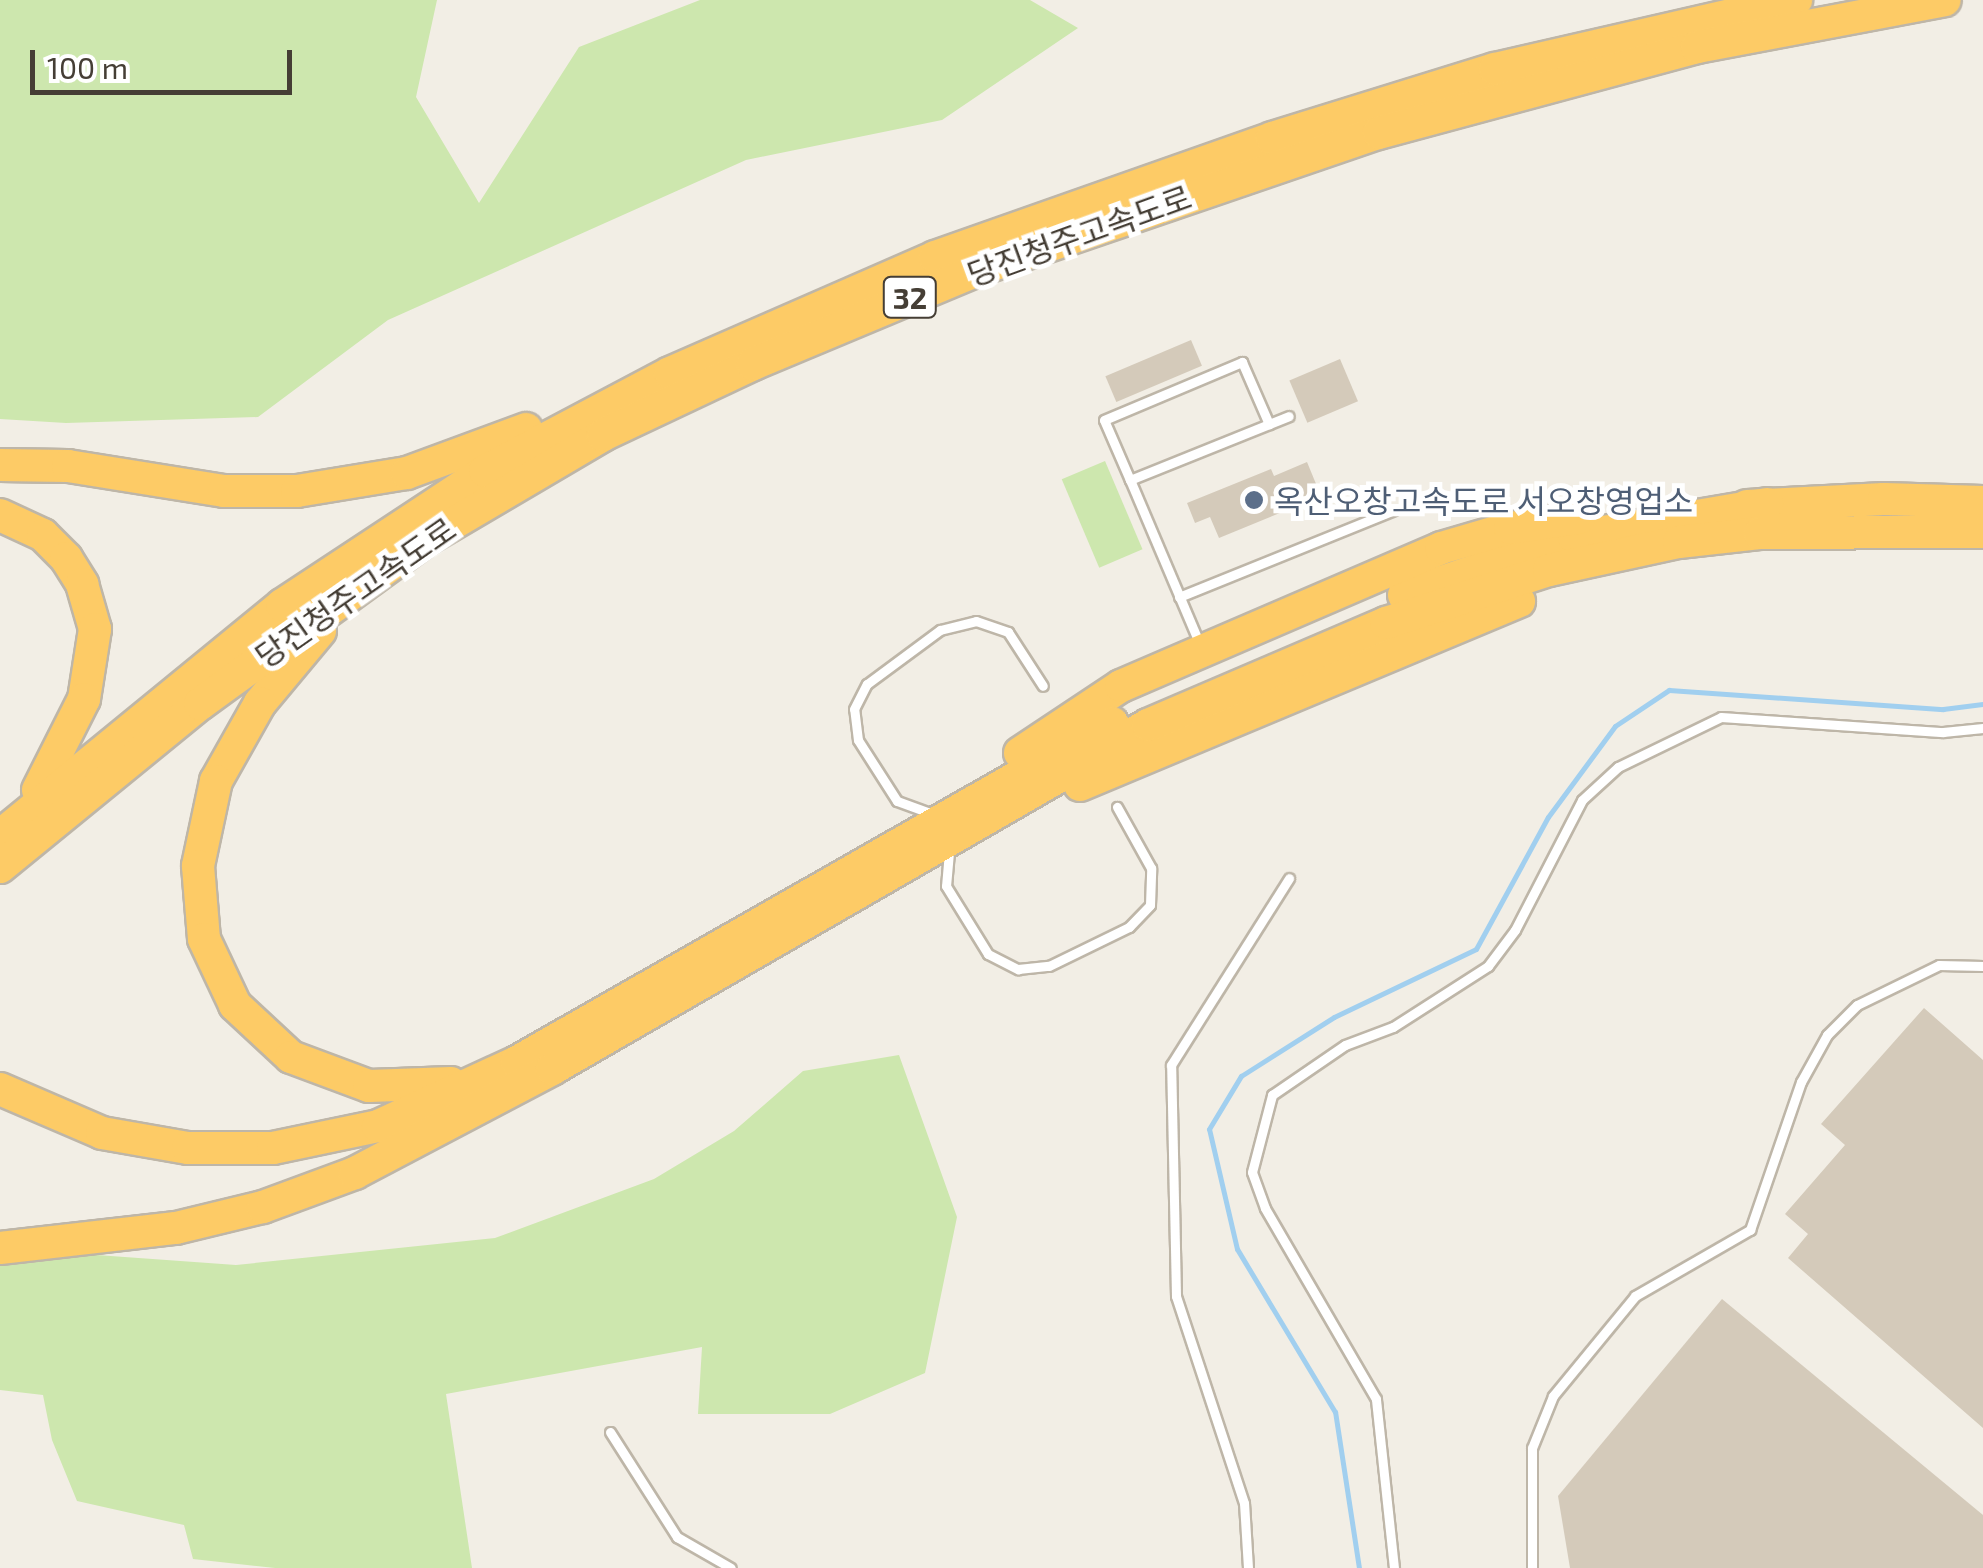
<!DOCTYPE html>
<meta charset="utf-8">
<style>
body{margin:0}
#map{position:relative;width:1983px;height:1568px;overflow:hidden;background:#f2eee5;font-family:"Exo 2","Noto Sans KR",sans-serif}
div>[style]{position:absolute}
.green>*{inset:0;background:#cde7ae;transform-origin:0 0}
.stream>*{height:5px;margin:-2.5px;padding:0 2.5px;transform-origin:2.5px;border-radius:2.5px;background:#a1cfef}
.building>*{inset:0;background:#d4caba;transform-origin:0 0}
.roads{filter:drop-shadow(2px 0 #beb6a8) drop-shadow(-2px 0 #beb6a8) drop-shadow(0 2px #beb6a8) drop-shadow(0 -2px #beb6a8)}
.service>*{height:9px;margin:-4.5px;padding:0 4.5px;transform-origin:4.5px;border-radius:4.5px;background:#fff}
.motorway>*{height:32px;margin:-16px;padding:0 16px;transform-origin:16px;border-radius:16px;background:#fdcb66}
.dots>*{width:28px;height:28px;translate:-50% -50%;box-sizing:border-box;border:5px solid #fff;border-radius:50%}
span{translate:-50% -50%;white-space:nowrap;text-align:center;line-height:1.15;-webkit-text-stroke:10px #fff;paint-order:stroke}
.shield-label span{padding:2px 8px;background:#fff;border:2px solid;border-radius:8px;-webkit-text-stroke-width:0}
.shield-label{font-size:30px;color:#453e35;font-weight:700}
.street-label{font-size:32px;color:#453e35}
.service-label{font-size:32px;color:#4e5e75}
.left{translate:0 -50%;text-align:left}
.scale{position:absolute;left:30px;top:50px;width:262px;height:45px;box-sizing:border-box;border:5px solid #453e35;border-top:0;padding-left:12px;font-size:30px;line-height:35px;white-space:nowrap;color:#453e35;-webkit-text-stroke:8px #fff;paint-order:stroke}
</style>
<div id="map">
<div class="green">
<i style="clip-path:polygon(0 0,437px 0,416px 97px,479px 203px,579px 47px,700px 0,1030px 0,1078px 28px,942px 120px,746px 160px,388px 320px,258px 417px,66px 423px,0 419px)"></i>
<i style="left:1105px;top:461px;width:96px;height:47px;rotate:67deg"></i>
<i style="clip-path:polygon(899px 1055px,957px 1217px,925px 1373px,830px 1414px,698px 1414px,702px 1347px,446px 1394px,472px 1568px,275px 1568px,193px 1559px,184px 1525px,77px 1501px,52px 1440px,43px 1395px,0 1390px,0 1265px,69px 1253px,236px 1265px,495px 1238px,654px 1179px,734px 1131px,803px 1071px)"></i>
</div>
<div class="stream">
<i style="left:1359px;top:1568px;width:158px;rotate:-98.7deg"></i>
<i style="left:1335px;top:1412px;width:190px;rotate:-121deg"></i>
<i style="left:1237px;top:1249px;width:123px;rotate:-103.1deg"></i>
<i style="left:1209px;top:1129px;width:62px;rotate:-58.9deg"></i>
<i style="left:1241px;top:1076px;width:110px;rotate:-32.4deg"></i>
<i style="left:1334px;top:1017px;width:157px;rotate:-25.6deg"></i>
<i style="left:1476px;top:949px;width:150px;rotate:-61.4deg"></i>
<i style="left:1548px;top:817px;width:113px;rotate:-53.6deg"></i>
<i style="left:1615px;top:726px;width:65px;rotate:-33.7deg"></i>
<i style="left:1669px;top:690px;width:275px;rotate:4deg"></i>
<i style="left:1943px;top:709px;width:40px;rotate:-7.1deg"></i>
</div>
<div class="building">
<i style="left:1191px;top:340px;width:28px;height:93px;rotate:67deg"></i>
<i style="left:1340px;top:359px;width:46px;height:55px;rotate:67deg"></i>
<i style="clip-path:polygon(1307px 462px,1321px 496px,1219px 538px,1210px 517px,1195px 523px,1187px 503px,1271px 469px,1274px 476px)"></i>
<i style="clip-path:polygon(1924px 1008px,1983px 1060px,1983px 1428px,1788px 1258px,1808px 1234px,1785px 1214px,1845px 1145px,1821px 1124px)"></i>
<i style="clip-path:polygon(1722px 1299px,1983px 1515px,1983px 1568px,1570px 1568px,1558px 1496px)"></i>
</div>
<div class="roads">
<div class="service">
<i style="left:1130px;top:480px;width:65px;rotate:-113.4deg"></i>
<i style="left:1104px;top:420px;width:150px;rotate:-22.8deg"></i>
<i style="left:1242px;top:362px;width:68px;rotate:66.5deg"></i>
<i style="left:1179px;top:597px;width:232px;rotate:-22deg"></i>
<i style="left:1201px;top:647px;width:181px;rotate:-113deg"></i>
<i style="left:1130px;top:480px;width:171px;rotate:-21.9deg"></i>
<i style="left:930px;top:813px;width:35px;rotate:-160deg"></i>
<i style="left:897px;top:801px;width:72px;rotate:-122.6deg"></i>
<i style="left:858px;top:740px;width:31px;rotate:-97deg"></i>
<i style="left:854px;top:709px;width:28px;rotate:-63deg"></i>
<i style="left:867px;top:684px;width:91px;rotate:-36.5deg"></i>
<i style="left:940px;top:630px;width:37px;rotate:-14deg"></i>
<i style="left:976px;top:621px;width:34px;rotate:19deg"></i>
<i style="left:1008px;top:632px;width:64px;rotate:57.1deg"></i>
<i style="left:949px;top:852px;width:34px;rotate:95deg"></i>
<i style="left:946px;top:886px;width:80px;rotate:58.3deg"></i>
<i style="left:988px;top:954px;width:34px;rotate:27deg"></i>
<i style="left:1018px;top:969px;width:31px;rotate:-6deg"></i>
<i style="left:1049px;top:966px;width:89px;rotate:-26deg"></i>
<i style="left:1129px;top:927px;width:30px;rotate:-46deg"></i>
<i style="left:1150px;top:905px;width:37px;rotate:-88deg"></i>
<i style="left:1151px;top:868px;width:70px;rotate:-119.1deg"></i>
<i style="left:610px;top:1432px;width:125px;rotate:57.5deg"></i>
<i style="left:677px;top:1537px;width:62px;rotate:29.9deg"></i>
<i style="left:1248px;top:1568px;width:65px;rotate:-93.5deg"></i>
<i style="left:1244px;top:1503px;width:218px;rotate:-108.2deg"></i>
<i style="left:1176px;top:1296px;width:231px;rotate:-91.2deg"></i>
<i style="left:1171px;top:1065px;width:221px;rotate:-57.7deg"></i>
<i style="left:1394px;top:1568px;width:170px;rotate:-96.1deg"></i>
<i style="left:1376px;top:1399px;width:221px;rotate:-120.2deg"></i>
<i style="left:1265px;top:1208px;width:38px;rotate:-110deg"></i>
<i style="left:1252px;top:1172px;width:80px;rotate:-75.4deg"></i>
<i style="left:1272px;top:1095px;width:88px;rotate:-34.4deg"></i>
<i style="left:1345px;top:1045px;width:51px;rotate:-20.6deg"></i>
<i style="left:1393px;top:1027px;width:113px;rotate:-32.7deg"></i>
<i style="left:1488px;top:966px;width:45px;rotate:-53.1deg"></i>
<i style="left:1515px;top:930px;width:146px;rotate:-62.7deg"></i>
<i style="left:1582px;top:800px;width:49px;rotate:-42.5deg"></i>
<i style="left:1618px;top:767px;width:114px;rotate:-25.9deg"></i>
<i style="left:1721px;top:717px;width:223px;rotate:3.9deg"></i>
<i style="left:1943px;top:732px;width:40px;rotate:-5.7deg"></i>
<i style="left:1532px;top:1568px;width:120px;rotate:-90deg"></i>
<i style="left:1532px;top:1448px;width:56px;rotate:-68deg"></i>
<i style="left:1553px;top:1396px;width:129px;rotate:-50.6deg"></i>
<i style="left:1635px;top:1296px;width:133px;rotate:-29.9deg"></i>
<i style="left:1750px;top:1230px;width:157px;rotate:-71deg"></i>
<i style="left:1801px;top:1082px;width:54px;rotate:-61deg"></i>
<i style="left:1827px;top:1035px;width:42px;rotate:-45deg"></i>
<i style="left:1857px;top:1005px;width:91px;rotate:-26deg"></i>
<i style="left:1939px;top:965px;width:44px;rotate:1.3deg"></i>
</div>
<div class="motorway">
<i style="left:0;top:465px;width:68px;rotate:0.8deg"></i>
<i style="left:68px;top:466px;width:158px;rotate:9.1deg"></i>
<i style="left:224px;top:491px;width:73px"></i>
<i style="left:297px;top:491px;width:111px;rotate:-9.3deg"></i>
<i style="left:407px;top:473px;width:127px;rotate:-20.3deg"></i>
<i style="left:1747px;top:506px;width:137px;rotate:-2.9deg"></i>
<i style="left:1884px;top:499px;width:99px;rotate:1.7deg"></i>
<i style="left:0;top:515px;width:47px;rotate:24.9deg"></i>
<i style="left:43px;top:535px;width:33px;rotate:45deg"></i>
<i style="left:66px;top:558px;width:31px;rotate:58deg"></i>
<i style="left:82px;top:584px;width:47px;rotate:73.9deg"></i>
<i style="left:95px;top:629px;width:71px;rotate:98.9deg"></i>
<i style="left:84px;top:699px;width:102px;rotate:116.8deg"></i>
<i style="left:1404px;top:595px;width:180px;rotate:-18.8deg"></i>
<i style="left:1574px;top:537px;width:196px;rotate:-9.7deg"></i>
<i style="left:320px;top:631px;width:94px;rotate:129.8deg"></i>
<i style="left:260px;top:703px;width:90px;rotate:119.4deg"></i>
<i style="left:216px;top:781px;width:87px;rotate:102deg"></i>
<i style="left:198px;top:866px;width:73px;rotate:85.3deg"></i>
<i style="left:204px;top:939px;width:73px;rotate:64.8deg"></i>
<i style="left:235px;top:1005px;width:76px;rotate:42.9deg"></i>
<i style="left:291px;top:1057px;width:83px;rotate:20.4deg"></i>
<i style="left:369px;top:1086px;width:82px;rotate:-2.1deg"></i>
<i style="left:1020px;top:753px;width:121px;rotate:-33.6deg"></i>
<i style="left:1121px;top:686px;width:348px;rotate:-23.3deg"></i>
<i style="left:1441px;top:548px;width:72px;rotate:-16.2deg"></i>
<i style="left:1510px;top:528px;width:70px;rotate:-8.2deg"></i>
<i style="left:1080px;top:785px;width:476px;rotate:-22.7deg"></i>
<i style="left:0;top:836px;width:365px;rotate:-39.3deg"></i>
<i style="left:282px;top:605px;width:243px;rotate:-33.4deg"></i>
<i style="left:485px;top:471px;width:209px;rotate:-27.9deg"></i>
<i style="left:670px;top:373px;width:289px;rotate:-23.6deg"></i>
<i style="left:935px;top:257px;width:357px;rotate:-19.4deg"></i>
<i style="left:1272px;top:138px;width:233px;rotate:-17.2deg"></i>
<i style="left:1495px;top:69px;width:309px;rotate:-12.9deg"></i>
<i style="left:0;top:867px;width:258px;rotate:-39.2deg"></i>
<i style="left:200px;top:704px;width:278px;rotate:-36.1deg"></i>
<i style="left:425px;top:540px;width:207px;rotate:-30.5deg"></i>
<i style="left:603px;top:435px;width:166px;rotate:-25.3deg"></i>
<i style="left:753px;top:364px;width:244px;rotate:-22.7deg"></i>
<i style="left:978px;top:270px;width:424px;rotate:-18.9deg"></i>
<i style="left:1379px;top:133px;width:329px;rotate:-15.1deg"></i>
<i style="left:1697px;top:47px;width:252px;rotate:-10.7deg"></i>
<i style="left:0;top:1089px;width:111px;rotate:23.3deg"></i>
<i style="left:102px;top:1133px;width:87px;rotate:9.9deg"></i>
<i style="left:188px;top:1148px;width:85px"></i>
<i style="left:273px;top:1148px;width:107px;rotate:-11.8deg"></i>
<i style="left:378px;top:1126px;width:153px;rotate:-24.7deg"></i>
<i style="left:517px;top:1062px;width:685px;rotate:-29.67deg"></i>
<i style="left:0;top:1248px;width:177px;rotate:-6.5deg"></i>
<i style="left:176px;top:1228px;width:89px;rotate:-13.6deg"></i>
<i style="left:263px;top:1207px;width:98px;rotate:-20.3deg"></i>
<i style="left:355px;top:1173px;width:223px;rotate:-27.8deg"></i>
<i style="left:552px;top:1069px;width:688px;rotate:-29.99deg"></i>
<i style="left:1148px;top:725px;width:259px;rotate:-23.2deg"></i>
<i style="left:1386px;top:623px;width:171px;rotate:-18deg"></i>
<i style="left:1549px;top:570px;width:133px;rotate:-12.2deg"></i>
<i style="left:1679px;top:542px;width:81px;rotate:-6.3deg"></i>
<i style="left:1760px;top:533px;width:223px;rotate:-0.3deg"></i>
</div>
</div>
<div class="dots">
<i style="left:1254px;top:500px;background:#5c6f8a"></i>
</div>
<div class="shield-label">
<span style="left:910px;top:297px">32</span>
</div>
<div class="street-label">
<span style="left:1079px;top:235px;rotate:-20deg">당진청주고속도로</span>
<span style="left:355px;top:592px;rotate:-35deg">당진청주고속도로</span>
</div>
<div class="service-label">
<span class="left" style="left:1274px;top:500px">옥산오창고속도로 서오창영업소</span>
</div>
<div class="scale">100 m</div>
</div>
